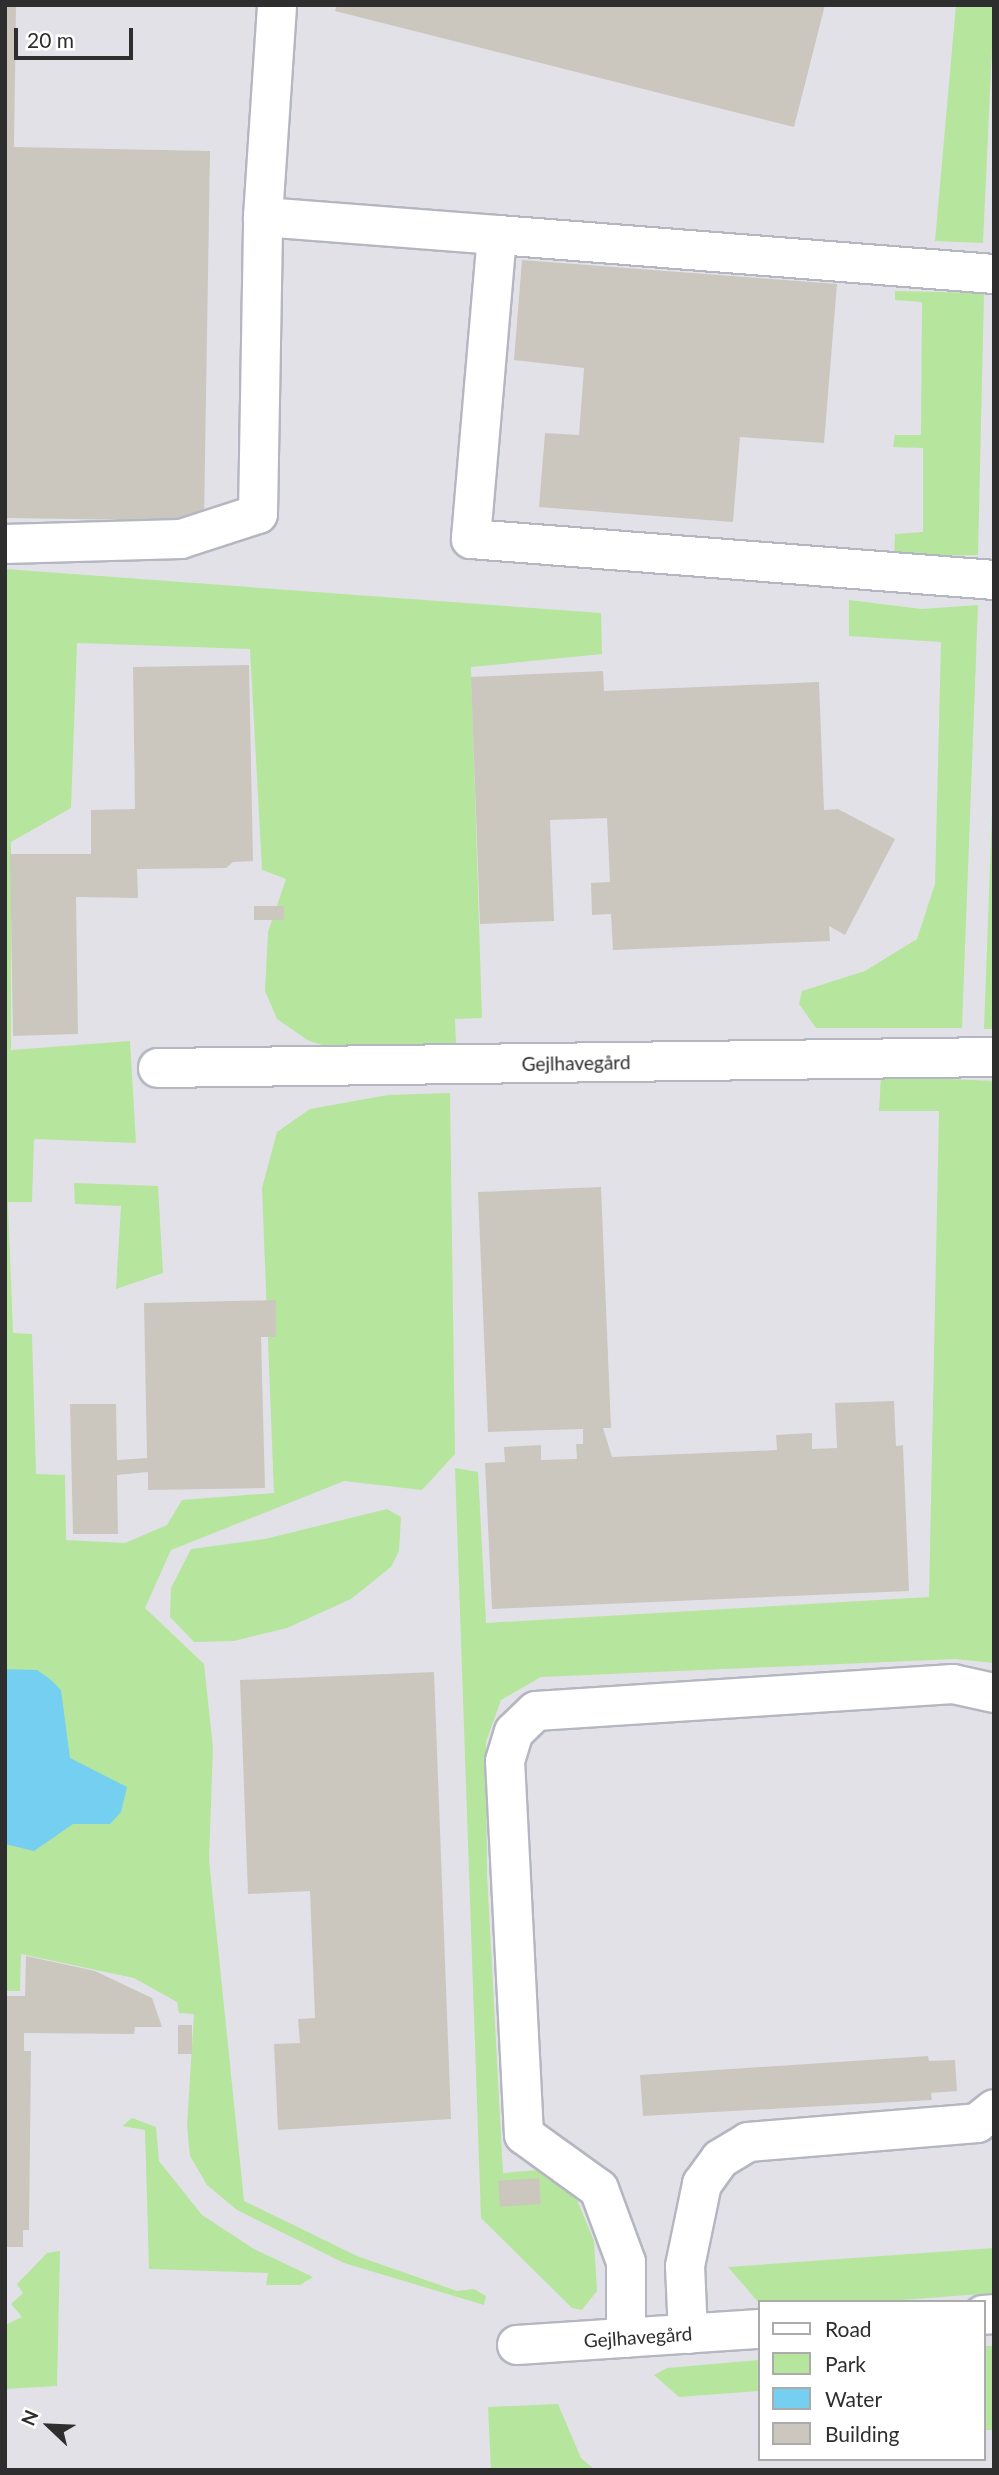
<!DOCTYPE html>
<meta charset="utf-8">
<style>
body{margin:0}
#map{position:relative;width:999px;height:2475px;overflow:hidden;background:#efe9e1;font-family:Lato,sans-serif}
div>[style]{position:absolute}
.industrial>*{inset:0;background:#e3e1e8}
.green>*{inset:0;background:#b6e59e;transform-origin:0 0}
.water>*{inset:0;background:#75cff0}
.building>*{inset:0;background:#cbc7bf;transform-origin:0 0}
.roads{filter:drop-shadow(2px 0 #b4b7c1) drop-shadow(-2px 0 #b4b7c1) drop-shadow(0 2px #b4b7c1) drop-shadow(0 -2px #b4b7c1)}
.minor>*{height:38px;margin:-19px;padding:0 19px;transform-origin:19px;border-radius:19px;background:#fff}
span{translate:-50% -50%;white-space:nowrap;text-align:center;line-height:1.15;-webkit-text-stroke:5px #fff;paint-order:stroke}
.street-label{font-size:19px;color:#2e2e2e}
.frame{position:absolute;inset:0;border:7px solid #2e2e2e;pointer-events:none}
.legend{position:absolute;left:758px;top:2300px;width:228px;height:161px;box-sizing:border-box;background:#fff;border:2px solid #ababab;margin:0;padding:9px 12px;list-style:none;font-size:21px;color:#2e2e2e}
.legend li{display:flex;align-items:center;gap:14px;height:35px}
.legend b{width:35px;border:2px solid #ababab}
.north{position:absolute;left:14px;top:2391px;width:70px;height:70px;-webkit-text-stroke:5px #fff;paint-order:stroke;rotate:293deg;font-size:19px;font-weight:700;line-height:28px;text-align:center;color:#2e2e2e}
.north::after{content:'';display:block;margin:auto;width:24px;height:32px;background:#2e2e2e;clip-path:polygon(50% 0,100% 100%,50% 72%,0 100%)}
.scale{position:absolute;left:14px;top:28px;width:119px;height:32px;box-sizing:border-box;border:4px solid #2e2e2e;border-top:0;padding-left:9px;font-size:21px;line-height:24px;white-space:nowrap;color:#2e2e2e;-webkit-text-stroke:5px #fff;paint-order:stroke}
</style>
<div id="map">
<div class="industrial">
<i style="clip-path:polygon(evenodd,5px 5px,994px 5px,994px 2470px,5px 2470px,5px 5px,759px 2302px,983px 2302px,983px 2459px,759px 2459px,759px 2302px)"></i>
</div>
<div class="green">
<i style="clip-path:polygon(956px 5px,994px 5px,983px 243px,935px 241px)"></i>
<i style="clip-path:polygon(895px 291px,984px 293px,978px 555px,894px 557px,895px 534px,923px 532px,923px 448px,893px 447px,895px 435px,921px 435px,922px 302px,895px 300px)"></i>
<i style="clip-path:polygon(5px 569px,601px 613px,602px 654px,471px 667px,482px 1018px,455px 1019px,456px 1044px,336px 1049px,309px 1041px,277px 1019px,265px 991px,268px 932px,286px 879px,262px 870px,250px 649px,77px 643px,71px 808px,11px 842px,11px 1050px,130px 1041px,136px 1143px,34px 1139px,32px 1202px,8px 1202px,13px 1333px,32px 1334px,36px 1474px,65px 1475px,66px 1540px,125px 1543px,167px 1525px,182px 1500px,274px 1493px,262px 1188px,277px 1132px,310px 1109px,388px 1095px,450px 1093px,455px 1454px,422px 1490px,344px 1481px,171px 1550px,145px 1608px,204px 1664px,213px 1747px,209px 1860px,244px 2201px,357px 2256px,457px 2291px,474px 2289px,486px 2296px,484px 2305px,344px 2263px,237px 2210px,207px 2185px,190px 2156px,187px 2126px,194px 2014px,179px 2013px,177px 2002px,134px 1978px,21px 1954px,20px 1991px,5px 1991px)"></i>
<i style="clip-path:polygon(849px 600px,922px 609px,978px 605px,962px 1028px,816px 1028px,799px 1004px,802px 991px,865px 971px,917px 939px,935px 884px,941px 642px,849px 636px)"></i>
<i style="clip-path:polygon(994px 758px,994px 1029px,984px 1029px)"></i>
<i style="clip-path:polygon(881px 1076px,994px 1081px,994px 1663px,955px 1659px,541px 1677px,501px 1700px,486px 1742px,487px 1874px,503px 2173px,538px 2170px,577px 2200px,594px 2241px,597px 2291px,582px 2310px,572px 2308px,481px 2218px,455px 1468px,478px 1472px,486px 1623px,929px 1597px,939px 1111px,879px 1111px)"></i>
<i style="clip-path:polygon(74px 1183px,158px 1186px,163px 1273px,116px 1289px,121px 1206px,75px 1204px)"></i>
<i style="clip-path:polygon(387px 1509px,401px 1517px,399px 1551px,391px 1567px,351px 1599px,287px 1628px,234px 1641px,194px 1642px,170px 1617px,171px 1588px,191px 1549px,265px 1539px)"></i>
<i style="clip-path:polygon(132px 2118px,156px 2127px,159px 2161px,202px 2215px,254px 2249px,313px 2277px,300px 2285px,266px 2285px,268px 2273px,149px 2269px,145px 2130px,122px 2126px)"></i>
<i style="clip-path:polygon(994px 2248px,994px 2293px,875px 2302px,759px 2303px,728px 2267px)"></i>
<i style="clip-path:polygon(60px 2251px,57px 2386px,5px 2389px,5px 2325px,22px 2317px,11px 2304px,23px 2293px,17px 2284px,47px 2253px)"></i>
<i style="left:994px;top:2346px;width:84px;height:11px;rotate:90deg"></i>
<i style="clip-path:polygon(759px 2360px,759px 2391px,679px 2397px,654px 2375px,667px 2368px)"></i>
<i style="clip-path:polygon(558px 2404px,581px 2458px,595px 2470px,491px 2470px,488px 2407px)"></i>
</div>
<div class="water">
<i style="clip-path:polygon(5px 1669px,37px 1670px,50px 1679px,61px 1690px,70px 1758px,127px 1787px,121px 1812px,110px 1824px,73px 1824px,34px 1851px,5px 1844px)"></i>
</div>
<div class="building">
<i style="clip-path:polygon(5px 5px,16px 5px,14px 147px,210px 151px,204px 521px,5px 518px)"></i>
<i style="clip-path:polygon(337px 5px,825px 5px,794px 127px,335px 11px)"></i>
<i style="clip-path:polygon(522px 260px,837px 284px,824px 443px,740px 437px,733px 522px,539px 507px,545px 433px,579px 435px,584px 368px,514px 360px)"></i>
<i style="clip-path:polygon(249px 665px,253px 861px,233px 862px,226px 868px,137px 869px,138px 898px,76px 897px,78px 1034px,13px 1036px,10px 854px,91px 854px,91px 810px,135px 809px,133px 667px)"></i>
<i style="clip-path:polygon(603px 671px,604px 691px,819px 682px,824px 810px,838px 809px,895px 839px,845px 935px,829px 926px,830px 941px,613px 950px,611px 914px,592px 915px,591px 883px,610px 882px,607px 818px,550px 820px,554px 921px,480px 924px,471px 677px)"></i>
<i style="left:254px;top:906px;width:30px;height:14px"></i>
<i style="clip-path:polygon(601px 1187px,611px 1428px,603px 1428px,612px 1457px,777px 1450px,776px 1435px,812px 1433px,812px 1449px,837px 1448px,835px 1403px,894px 1401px,896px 1446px,903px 1445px,909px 1591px,492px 1609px,485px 1463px,505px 1462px,504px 1447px,541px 1445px,541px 1460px,577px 1459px,576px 1444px,583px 1444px,583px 1429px,488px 1432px,478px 1192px)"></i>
<i style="clip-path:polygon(276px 1300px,276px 1337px,261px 1337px,265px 1488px,148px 1490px,148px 1472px,117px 1475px,118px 1534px,73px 1534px,70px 1404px,116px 1404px,117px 1460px,147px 1458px,144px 1303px)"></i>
<i style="clip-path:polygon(434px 1672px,451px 2119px,278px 2130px,274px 2044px,300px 2043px,298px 2019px,315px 2018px,310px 1891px,248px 1894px,240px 1680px)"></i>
<i style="clip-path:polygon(26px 1956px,95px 1971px,152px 1998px,162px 2027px,135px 2027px,134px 2034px,24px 2033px,24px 2051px,31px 2051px,29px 2230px,23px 2230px,23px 2247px,5px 2247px,5px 1996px,25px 1996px)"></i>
<i style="left:178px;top:2025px;width:14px;height:29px"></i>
<i style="clip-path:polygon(928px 2056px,929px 2061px,955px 2060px,957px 2091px,931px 2093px,932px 2100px,643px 2116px,640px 2075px)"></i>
<i style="left:539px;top:2178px;width:26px;height:41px;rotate:86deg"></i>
</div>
<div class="roads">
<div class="minor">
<i style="left:263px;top:217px;width:235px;rotate:4.4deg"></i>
<i style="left:994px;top:274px;width:499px;rotate:-175.5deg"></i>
<i style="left:497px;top:235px;width:305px;rotate:94.9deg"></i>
<i style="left:471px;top:539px;width:525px;rotate:4.48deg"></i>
<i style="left:5px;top:544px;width:176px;rotate:-1.6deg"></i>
<i style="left:181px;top:539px;width:81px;rotate:-18deg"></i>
<i style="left:258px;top:514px;width:297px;rotate:-89deg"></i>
<i style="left:263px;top:217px;width:212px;rotate:-86.2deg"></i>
<i style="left:158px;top:1068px;width:836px;rotate:-0.75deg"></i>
<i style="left:983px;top:2315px;width:11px;rotate:-5deg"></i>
<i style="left:688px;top:2334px;width:68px;rotate:-92.5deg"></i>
<i style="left:685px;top:2266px;width:84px;rotate:-78.3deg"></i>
<i style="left:702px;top:2184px;width:31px;rotate:-54deg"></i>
<i style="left:720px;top:2159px;width:33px;rotate:-31deg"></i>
<i style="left:748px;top:2142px;width:230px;rotate:-4.7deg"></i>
<i style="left:977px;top:2123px;width:22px;rotate:-39deg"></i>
<i style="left:626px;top:2338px;width:76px;rotate:-90deg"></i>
<i style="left:626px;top:2262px;width:78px;rotate:-110.3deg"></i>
<i style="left:599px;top:2189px;width:92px;rotate:-144.2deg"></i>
<i style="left:524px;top:2135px;width:374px;rotate:-92.9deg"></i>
<i style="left:505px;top:1761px;width:30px;rotate:-73deg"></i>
<i style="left:514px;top:1732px;width:30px;rotate:-44deg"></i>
<i style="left:536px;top:1711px;width:418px;rotate:-3.7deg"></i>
<i style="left:953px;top:1684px;width:42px;rotate:12.4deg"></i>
<i style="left:517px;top:2345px;width:243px;rotate:-3.8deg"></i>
</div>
</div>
<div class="street-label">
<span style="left:576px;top:1063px;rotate:-1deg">Gejlhavegård</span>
<span style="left:638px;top:2337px;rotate:-4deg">Gejlhavegård</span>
</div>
<div class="frame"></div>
<ul class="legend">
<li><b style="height:9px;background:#fff"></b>Road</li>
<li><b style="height:19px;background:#b6e59e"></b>Park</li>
<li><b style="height:19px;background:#75cff0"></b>Water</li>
<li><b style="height:19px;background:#cbc7bf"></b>Building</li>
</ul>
<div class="north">N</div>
<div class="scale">20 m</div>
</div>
